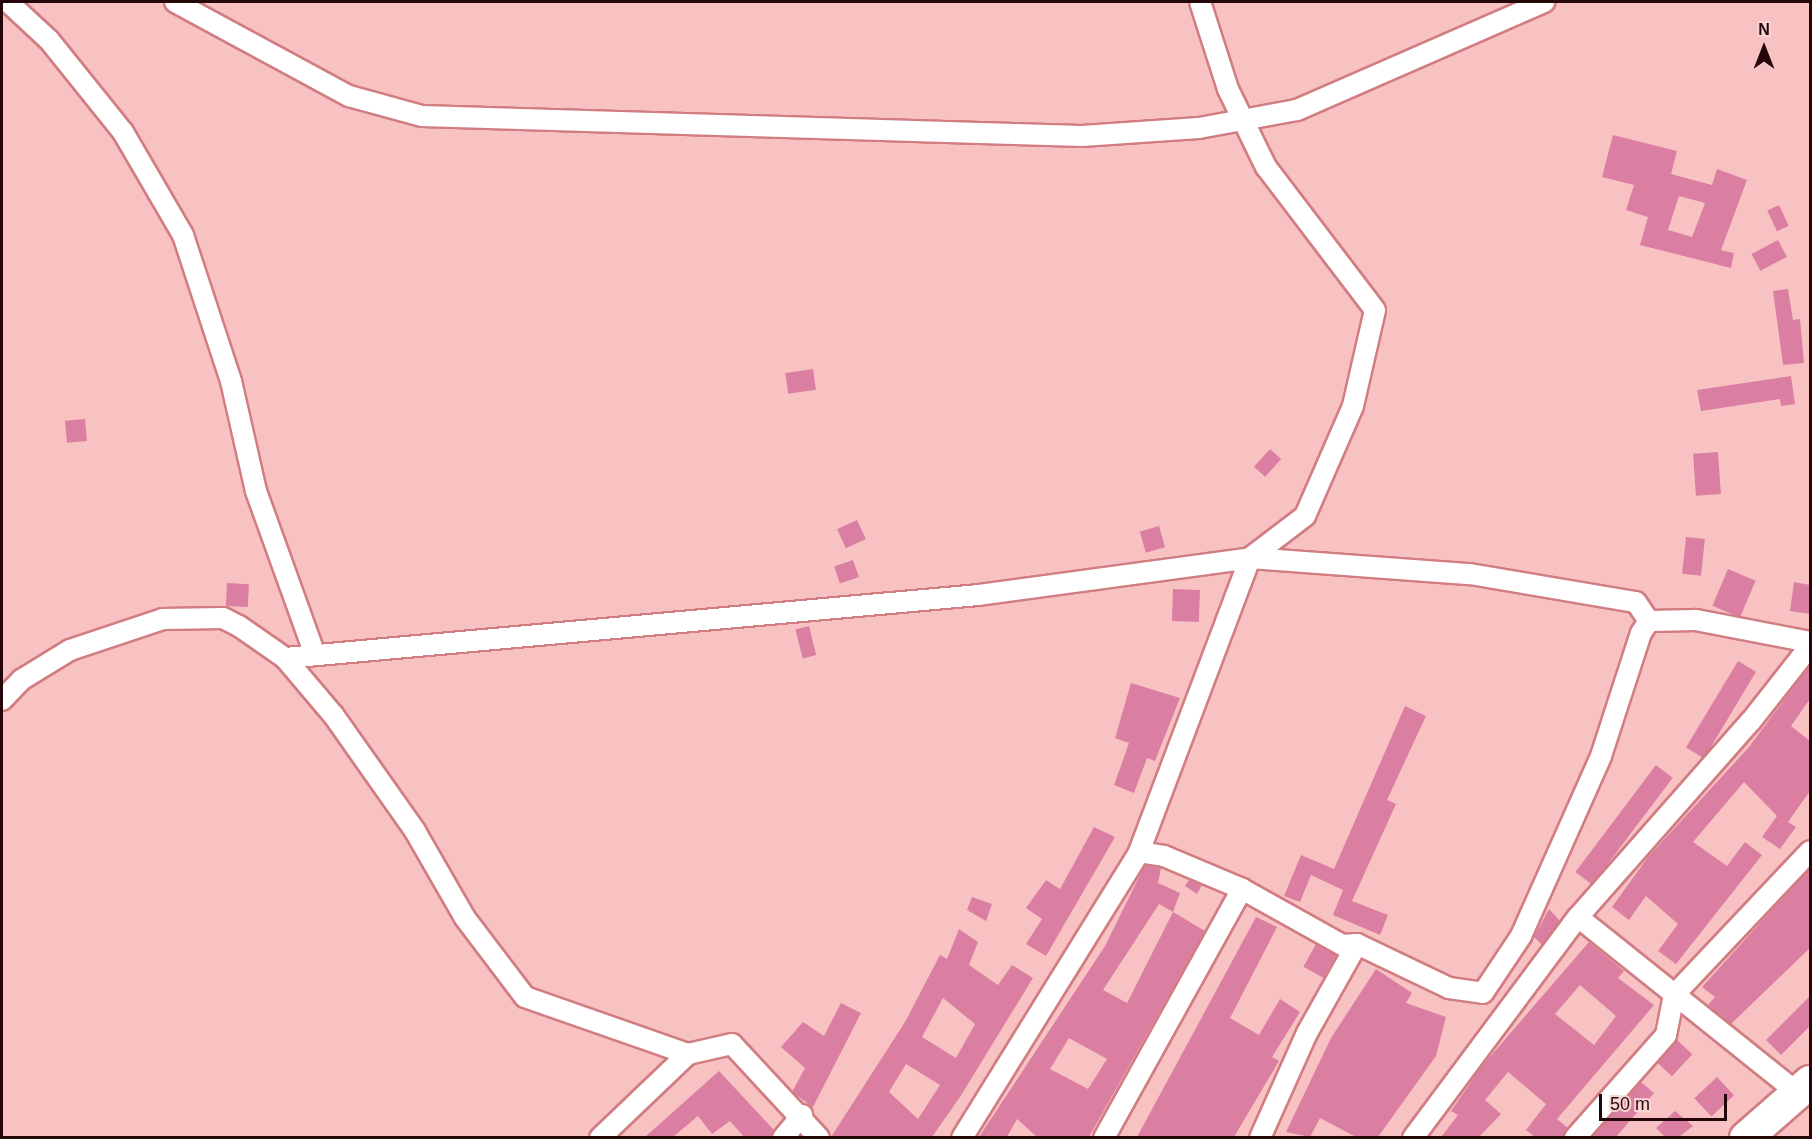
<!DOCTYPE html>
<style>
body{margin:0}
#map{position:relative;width:1812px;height:1139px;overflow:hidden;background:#f8c2c3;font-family:Arial,sans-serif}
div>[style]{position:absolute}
.building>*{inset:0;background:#da7fa2;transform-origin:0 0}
.roads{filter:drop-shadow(2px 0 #d17d82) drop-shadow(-2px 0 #d17d82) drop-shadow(0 2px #d17d82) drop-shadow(0 -2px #d17d82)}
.minor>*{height:20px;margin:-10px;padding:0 10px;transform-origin:10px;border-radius:10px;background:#fff}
.primary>*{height:32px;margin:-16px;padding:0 16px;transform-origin:16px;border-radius:16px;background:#fff}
span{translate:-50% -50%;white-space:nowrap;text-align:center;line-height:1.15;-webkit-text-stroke:4.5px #f9d4d5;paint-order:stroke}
.frame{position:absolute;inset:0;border:3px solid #25070a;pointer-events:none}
.north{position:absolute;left:1734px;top:18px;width:60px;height:60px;-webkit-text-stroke:4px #f9d4d5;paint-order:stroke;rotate:0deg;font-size:16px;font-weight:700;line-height:24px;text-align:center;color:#25070a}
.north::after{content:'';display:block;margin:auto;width:21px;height:27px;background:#25070a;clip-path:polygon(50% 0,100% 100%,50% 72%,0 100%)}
.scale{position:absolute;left:1599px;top:1094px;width:128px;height:27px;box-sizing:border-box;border:3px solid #25070a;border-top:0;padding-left:8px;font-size:18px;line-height:21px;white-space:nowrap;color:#25070a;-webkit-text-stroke:4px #f9d4d5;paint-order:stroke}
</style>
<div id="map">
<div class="building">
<i style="clip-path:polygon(evenodd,1613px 135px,1677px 151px,1671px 174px,1712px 185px,1717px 169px,1747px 180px,1721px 250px,1734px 253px,1731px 268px,1640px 245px,1648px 217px,1626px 210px,1634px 185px,1602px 177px,1613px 135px,1679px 196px,1705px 203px,1692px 237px,1668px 230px,1679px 196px)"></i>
<i style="left:1779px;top:205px;width:23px;height:13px;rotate:65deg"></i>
<i style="left:1778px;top:240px;width:19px;height:30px;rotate:62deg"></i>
<i style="clip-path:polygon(1788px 289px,1793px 320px,1800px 319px,1804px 363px,1783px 365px,1773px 291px)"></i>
<i style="left:813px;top:369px;width:21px;height:28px;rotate:82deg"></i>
<i style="clip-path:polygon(1791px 376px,1795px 404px,1781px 406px,1780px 399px,1701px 411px,1697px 390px)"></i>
<i style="left:85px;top:419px;width:22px;height:20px;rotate:85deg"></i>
<i style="left:1270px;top:449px;width:15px;height:24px;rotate:42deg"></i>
<i style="left:1718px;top:452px;width:42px;height:25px;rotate:86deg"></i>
<i style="left:857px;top:520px;width:21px;height:22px;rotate:65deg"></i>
<i style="left:1159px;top:526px;width:22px;height:20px;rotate:74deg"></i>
<i style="left:1686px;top:537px;width:19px;height:37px;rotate:6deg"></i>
<i style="left:853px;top:560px;width:18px;height:20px;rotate:71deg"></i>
<i style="left:1728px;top:569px;width:30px;height:40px;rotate:23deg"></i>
<i style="clip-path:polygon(1794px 582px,1810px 585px,1810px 614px,1790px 611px)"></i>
<i style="left:227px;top:583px;width:22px;height:23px;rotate:3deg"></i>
<i style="left:1173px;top:589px;width:27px;height:32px;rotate:2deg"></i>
<i style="left:809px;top:626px;width:30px;height:14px;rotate:76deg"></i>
<i style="left:1738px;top:661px;width:21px;height:101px;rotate:31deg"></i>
<i style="clip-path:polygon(1810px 665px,1810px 699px,1791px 726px,1810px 741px,1810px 791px,1788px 822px,1796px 827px,1780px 849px,1762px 837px,1777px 816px,1744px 782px,1693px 842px,1727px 866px,1745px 842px,1762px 855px,1676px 964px,1658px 951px,1678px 924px,1646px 896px,1629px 920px,1612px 907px,1648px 857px,1749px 747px)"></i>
<i style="clip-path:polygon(1131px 683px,1180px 698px,1155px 761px,1147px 758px,1134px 793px,1114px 785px,1129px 743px,1115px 738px)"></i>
<i style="clip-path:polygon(1405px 706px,1426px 716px,1387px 800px,1396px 804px,1352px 901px,1388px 915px,1380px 935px,1333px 915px,1343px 890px,1311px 875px,1300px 902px,1284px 896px,1301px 855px,1334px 869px)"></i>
<i style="left:1656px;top:765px;width:21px;height:134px;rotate:37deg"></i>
<i style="clip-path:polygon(1094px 827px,1115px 837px,1046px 956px,1026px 944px,1042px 919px,1026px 908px,1046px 880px,1060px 889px)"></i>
<i style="clip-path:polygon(evenodd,1145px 865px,1161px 868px,1158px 883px,1180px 893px,1173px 912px,1205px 931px,1089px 1137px,1037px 1137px,1017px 1119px,1007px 1137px,979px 1137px,1105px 946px,1145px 865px,1159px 904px,1173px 912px,1127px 1003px,1103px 990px,1159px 904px,1145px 865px,1069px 1038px,1107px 1059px,1088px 1089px,1050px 1069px,1069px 1038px)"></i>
<i style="clip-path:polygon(1810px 868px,1810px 948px,1731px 1024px,1708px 1005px,1715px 997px,1702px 987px)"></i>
<i style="clip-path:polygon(1189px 880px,1202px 885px,1197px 894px,1185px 886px)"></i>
<i style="clip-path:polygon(972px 897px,992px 904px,986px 921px,967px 910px)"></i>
<i style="clip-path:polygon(1549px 909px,1560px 921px,1542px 945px,1534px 937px)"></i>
<i style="clip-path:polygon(1256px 917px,1277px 927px,1230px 1018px,1259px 1035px,1280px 999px,1300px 1012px,1272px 1057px,1279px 1061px,1234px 1137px,1137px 1137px)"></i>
<i style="clip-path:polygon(evenodd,959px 929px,978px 942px,969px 965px,998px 985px,1012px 965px,1033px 978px,960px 1097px,932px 1137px,831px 1137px,905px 1022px,940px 955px,947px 959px,959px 929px,943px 998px,975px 1024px,956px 1058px,922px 1037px,943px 998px,959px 929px,906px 1064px,940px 1085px,918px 1119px,889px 1092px,906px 1064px)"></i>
<i style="clip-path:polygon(evenodd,1589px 942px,1624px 971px,1618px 978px,1654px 1005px,1557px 1119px,1568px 1128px,1563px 1137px,1535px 1137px,1526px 1130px,1546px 1104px,1508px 1072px,1485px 1100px,1501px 1114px,1479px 1137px,1441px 1137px,1458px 1115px,1451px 1111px,1482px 1066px,1589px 942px,1580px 985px,1616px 1016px,1594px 1045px,1555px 1014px,1580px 985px)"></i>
<i style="left:1316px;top:944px;width:23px;height:26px;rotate:29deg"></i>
<i style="clip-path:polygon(1376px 969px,1412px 993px,1406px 1003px,1446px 1017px,1436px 1056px,1378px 1137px,1356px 1137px,1320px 1118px,1310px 1137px,1286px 1132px,1331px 1038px)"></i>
<i style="clip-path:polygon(1810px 996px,1810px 1026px,1781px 1055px,1766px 1040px)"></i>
<i style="clip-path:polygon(841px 1003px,861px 1013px,813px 1107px,792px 1092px,805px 1068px,781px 1047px,803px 1022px,824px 1036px)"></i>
<i style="left:1677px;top:1040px;width:21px;height:30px;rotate:43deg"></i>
<i style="clip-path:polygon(719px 1071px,774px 1130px,771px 1137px,744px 1137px,730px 1121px,712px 1134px,698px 1116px,673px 1137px,645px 1137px)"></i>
<i style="left:1717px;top:1077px;width:25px;height:31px;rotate:47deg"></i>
<i style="clip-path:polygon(1641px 1082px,1654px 1093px,1616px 1137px,1592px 1137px)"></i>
<i style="clip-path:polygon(1675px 1111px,1693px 1126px,1679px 1137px,1665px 1137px,1656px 1128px)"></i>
</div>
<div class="roads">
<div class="minor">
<i style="left:8px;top:2px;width:56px;rotate:42.8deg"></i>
<i style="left:49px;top:40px;width:118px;rotate:51.2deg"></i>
<i style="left:123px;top:132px;width:119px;rotate:59.8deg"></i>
<i style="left:183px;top:235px;width:154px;rotate:71.8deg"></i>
<i style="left:231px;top:381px;width:113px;rotate:77.2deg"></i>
<i style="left:256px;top:491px;width:174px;rotate:70.2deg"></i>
<i style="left:175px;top:2px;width:198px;rotate:28.4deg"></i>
<i style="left:349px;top:96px;width:76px;rotate:15.3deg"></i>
<i style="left:422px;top:116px;width:660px;rotate:1.74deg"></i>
<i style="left:1082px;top:136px;width:117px;rotate:-3.9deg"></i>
<i style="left:1199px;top:128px;width:100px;rotate:-10.4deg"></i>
<i style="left:1297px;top:110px;width:270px;rotate:-23.6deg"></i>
<i style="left:285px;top:658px;width:696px;rotate:-5.19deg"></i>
<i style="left:978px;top:595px;width:275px;rotate:-7.7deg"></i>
<i style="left:1250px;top:558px;width:69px;rotate:-37.4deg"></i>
<i style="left:1305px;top:516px;width:120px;rotate:-66.4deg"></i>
<i style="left:1353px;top:406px;width:98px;rotate:-77.1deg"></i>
<i style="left:1375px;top:310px;width:180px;rotate:-127.3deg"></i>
<i style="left:1266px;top:167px;width:87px;rotate:-116deg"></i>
<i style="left:1228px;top:89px;width:91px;rotate:-107.8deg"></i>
<i style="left:2px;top:700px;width:28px;rotate:-46deg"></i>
<i style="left:21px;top:680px;width:57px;rotate:-31.5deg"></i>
<i style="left:70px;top:650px;width:98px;rotate:-18.4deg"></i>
<i style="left:163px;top:619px;width:60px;rotate:-1deg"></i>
<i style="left:223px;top:618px;width:18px;rotate:27deg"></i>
<i style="left:239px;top:626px;width:56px;rotate:34.8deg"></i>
<i style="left:285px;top:658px;width:76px;rotate:49.8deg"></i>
<i style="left:334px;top:716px;width:141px;rotate:54.8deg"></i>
<i style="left:415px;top:831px;width:100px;rotate:60.1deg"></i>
<i style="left:465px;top:918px;width:99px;rotate:52.8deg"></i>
<i style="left:525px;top:997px;width:173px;rotate:19.3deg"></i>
<i style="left:1139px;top:852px;width:314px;rotate:-69.3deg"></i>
<i style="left:1250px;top:558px;width:221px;rotate:4.2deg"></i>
<i style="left:1470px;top:574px;width:168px;rotate:9.6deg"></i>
<i style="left:1636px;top:602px;width:23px;rotate:56deg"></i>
<i style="left:1578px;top:917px;width:282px;rotate:38.7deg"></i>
<i style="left:600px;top:1138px;width:122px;rotate:-43.7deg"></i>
<i style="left:688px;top:1054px;width:45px;rotate:-12.8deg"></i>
<i style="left:732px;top:1044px;width:128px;rotate:47.2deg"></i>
<i style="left:783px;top:1138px;width:30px;rotate:-50deg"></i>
<i style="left:962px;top:1138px;width:336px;rotate:-58.2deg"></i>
<i style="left:1139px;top:852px;width:25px;rotate:9deg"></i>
<i style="left:1164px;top:856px;width:85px;rotate:22.9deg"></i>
<i style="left:1242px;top:889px;width:115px;rotate:29.2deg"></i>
<i style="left:1342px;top:945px;width:15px;rotate:-4deg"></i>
<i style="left:1357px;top:944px;width:102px;rotate:25.6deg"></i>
<i style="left:1449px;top:988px;width:34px;rotate:8deg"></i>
<i style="left:1483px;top:993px;width:69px;rotate:-56.3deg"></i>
<i style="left:1521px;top:936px;width:197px;rotate:-66deg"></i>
<i style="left:1601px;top:756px;width:129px;rotate:-72deg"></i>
<i style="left:1641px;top:633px;width:14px;rotate:-56deg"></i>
<i style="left:1649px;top:621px;width:47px;rotate:-1.2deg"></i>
<i style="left:1696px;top:620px;width:116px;rotate:10.9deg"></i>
<i style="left:1104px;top:1138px;width:285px;rotate:-61deg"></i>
<i style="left:1260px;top:1138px;width:115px;rotate:-65.9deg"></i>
<i style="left:1307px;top:1033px;width:102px;rotate:-60.7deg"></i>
<i style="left:1413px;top:1138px;width:276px;rotate:-53.3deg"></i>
<i style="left:1578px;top:917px;width:261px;rotate:-48.6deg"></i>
<i style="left:1751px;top:721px;width:95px;rotate:-51.8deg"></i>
<i style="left:1575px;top:1138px;width:137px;rotate:-48.5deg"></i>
<i style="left:1666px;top:1035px;width:41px;rotate:-78.7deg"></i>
<i style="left:1674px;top:995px;width:198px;rotate:-46.6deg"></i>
</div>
<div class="primary">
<i style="left:1746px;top:1138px;width:85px;rotate:-41.2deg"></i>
</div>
</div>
<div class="frame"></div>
<div class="north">N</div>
<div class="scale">50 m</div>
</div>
